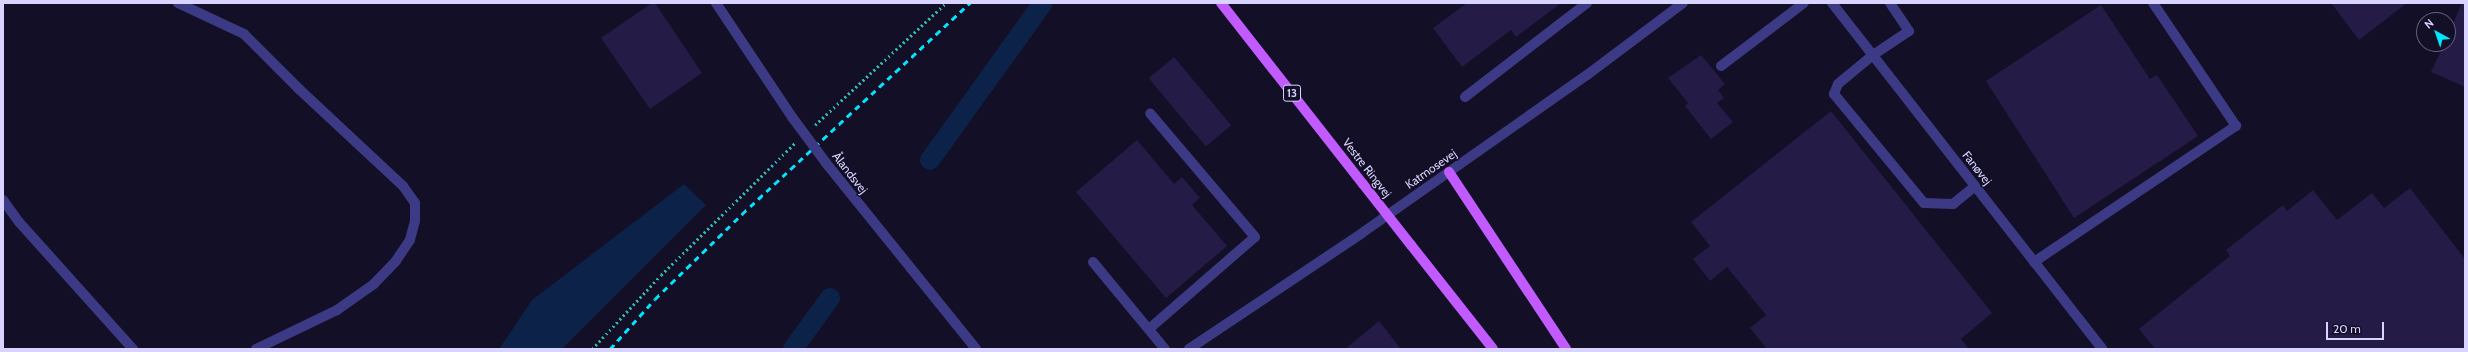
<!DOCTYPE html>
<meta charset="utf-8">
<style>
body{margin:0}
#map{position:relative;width:2468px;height:352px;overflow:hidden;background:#130f26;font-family:Cabin,sans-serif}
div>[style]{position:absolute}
.water>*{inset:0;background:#0c2248}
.canal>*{height:20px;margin:-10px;padding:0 10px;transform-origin:10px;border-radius:10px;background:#0c2248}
.building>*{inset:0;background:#241b47;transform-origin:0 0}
.path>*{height:2.5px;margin-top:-1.25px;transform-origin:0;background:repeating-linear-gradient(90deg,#2fb8b0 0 2px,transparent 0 5px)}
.minor>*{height:10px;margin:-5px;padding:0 5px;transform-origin:5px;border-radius:5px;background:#3d3a85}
.major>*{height:10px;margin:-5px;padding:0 5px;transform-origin:5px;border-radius:5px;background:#c25bff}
.rail>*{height:3px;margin-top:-1.5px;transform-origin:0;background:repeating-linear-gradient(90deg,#00e5ff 0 6px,transparent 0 11px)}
.minor-bridge>*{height:10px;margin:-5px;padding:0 5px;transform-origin:5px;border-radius:5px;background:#3d3a85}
.major-bridge>*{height:10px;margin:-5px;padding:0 5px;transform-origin:5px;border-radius:5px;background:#c25bff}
span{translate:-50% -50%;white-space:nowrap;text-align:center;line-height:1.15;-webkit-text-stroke:3px #130f26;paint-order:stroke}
.shield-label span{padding:1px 3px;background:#130f26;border:1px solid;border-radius:3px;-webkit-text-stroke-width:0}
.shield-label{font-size:11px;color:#d9d4ff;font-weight:700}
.street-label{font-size:12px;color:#d9d4ff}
.frame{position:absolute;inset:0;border:4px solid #d9d4ff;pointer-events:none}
.north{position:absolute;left:2416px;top:12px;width:40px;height:40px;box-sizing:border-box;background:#130f26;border:1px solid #625e7d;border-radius:50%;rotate:320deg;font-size:11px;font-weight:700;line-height:16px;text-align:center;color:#d9d4ff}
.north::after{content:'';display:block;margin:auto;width:14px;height:18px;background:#00e5ff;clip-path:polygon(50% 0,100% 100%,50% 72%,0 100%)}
.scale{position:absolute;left:2326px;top:322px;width:58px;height:18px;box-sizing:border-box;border:2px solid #d9d4ff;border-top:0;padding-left:5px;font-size:12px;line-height:14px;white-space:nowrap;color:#d9d4ff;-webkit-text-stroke:3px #130f26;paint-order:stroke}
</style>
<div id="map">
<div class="water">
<i style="clip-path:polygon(684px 184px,706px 205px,562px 349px,499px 349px,532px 300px)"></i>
</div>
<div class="canal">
<i style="left:930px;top:160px;width:193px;rotate:-54.3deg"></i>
<i style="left:793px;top:349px;width:63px;rotate:-54deg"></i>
</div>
<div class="building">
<i style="clip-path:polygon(652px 3px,655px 3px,702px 73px,650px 109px,601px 38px)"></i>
<i style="clip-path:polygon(1467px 3px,1561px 3px,1516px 37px,1511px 30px,1462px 67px,1433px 28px)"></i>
<i style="clip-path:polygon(2331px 3px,2407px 3px,2359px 40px)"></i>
<i style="clip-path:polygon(2462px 3px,2465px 3px,2465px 87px,2431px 72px,2444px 44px,2448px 44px,2448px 35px)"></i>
<i style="clip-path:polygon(2101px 5px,2150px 79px,2157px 75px,2198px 136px,2074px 218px,1986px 81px)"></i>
<i style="clip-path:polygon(1701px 55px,1725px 84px,1718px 90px,1724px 98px,1717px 103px,1733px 122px,1711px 139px,1685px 106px,1688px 103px,1668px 78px)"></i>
<i style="left:1174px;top:57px;width:89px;height:33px;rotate:50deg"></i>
<i style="clip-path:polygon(1831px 111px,1992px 313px,1961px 339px,1969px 349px,1767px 349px,1750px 328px,1766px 315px,1727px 267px,1710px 281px,1693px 259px,1710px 246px,1691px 222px)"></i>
<i style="clip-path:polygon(1137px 140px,1174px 184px,1182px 177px,1200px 198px,1192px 205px,1227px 246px,1166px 298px,1076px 192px)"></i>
<i style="clip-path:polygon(2410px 188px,2465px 259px,2465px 349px,2155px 349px,2139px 329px,2230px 256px,2226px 250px,2283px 205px,2287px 211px,2313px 190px,2337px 220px,2372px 193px,2384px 208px)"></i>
<i style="clip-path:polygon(1379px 321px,1401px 349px,1345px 349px)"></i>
</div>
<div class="path">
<i style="left:815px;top:125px;width:179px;rotate:-43deg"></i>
<i style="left:592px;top:349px;width:101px;rotate:-47deg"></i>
<i style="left:661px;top:275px;width:188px;rotate:-44.6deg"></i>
</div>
<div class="minor">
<i style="left:178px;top:3px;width:73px;rotate:25.2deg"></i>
<i style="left:244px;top:34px;width:78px;rotate:45deg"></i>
<i style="left:299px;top:89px;width:142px;rotate:43deg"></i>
<i style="left:403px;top:186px;width:21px;rotate:55deg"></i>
<i style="left:415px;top:203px;width:18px;rotate:90deg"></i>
<i style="left:415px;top:221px;width:20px;rotate:105deg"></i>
<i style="left:410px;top:240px;width:25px;rotate:124deg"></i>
<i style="left:396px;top:261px;width:32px;rotate:134deg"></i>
<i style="left:374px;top:284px;width:45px;rotate:144.9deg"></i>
<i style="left:337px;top:310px;width:90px;rotate:154.3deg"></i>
<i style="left:716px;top:3px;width:137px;rotate:56.3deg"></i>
<i style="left:1832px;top:3px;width:439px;rotate:52deg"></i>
<i style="left:1890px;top:3px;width:34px;rotate:56deg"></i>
<i style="left:1909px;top:31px;width:43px;rotate:146.3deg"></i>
<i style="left:1873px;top:55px;width:45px;rotate:140.4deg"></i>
<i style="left:1838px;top:84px;width:11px;rotate:112deg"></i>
<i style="left:1834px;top:94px;width:141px;rotate:50.5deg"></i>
<i style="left:1924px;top:203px;width:29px;rotate:2deg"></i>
<i style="left:1953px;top:204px;width:28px;rotate:-39deg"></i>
<i style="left:1721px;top:66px;width:104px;rotate:-37.2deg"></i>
<i style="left:1465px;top:97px;width:154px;rotate:-37.6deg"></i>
<i style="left:826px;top:163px;width:239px;rotate:51.1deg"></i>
<i style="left:3px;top:200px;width:27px;rotate:54deg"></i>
<i style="left:19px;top:222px;width:171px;rotate:48.1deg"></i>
<i style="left:1093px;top:262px;width:113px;rotate:50.4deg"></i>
<i style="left:2034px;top:262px;width:244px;rotate:-34deg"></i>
<i style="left:2236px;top:126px;width:148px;rotate:-124deg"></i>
<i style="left:1149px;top:329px;width:140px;rotate:-41deg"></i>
<i style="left:1255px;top:237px;width:162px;rotate:-130.3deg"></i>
<i style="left:1189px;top:349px;width:208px;rotate:-33.8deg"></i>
<i style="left:1362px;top:233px;width:275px;rotate:-35.1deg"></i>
<i style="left:1587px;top:75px;width:120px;rotate:-36.9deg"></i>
</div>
<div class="major">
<i style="left:1221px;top:3px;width:230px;rotate:51.9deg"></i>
<i style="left:1449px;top:172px;width:212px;rotate:56.5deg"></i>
<i style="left:1411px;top:245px;width:132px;rotate:51.7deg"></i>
</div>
<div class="rail">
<i style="left:610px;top:349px;width:67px;rotate:-48deg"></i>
<i style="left:655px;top:299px;width:122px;rotate:-44.3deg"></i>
<i style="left:742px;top:214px;width:311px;rotate:-42.8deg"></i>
</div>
<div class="minor-bridge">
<i style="left:792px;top:117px;width:57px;rotate:53.5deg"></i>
</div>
<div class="major-bridge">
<i style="left:1363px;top:184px;width:78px;rotate:51.8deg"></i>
</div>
<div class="shield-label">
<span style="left:1292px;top:93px">13</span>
</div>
<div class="street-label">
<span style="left:1367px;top:168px;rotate:52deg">Vestre Ringvej</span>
<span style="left:1977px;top:168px;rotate:52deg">Fanøvej</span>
<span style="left:1431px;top:169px;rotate:-35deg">Katmosevej</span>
<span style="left:850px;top:173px;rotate:52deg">Ålandsvej</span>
</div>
<div class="frame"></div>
<div class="north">N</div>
<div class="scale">20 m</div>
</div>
